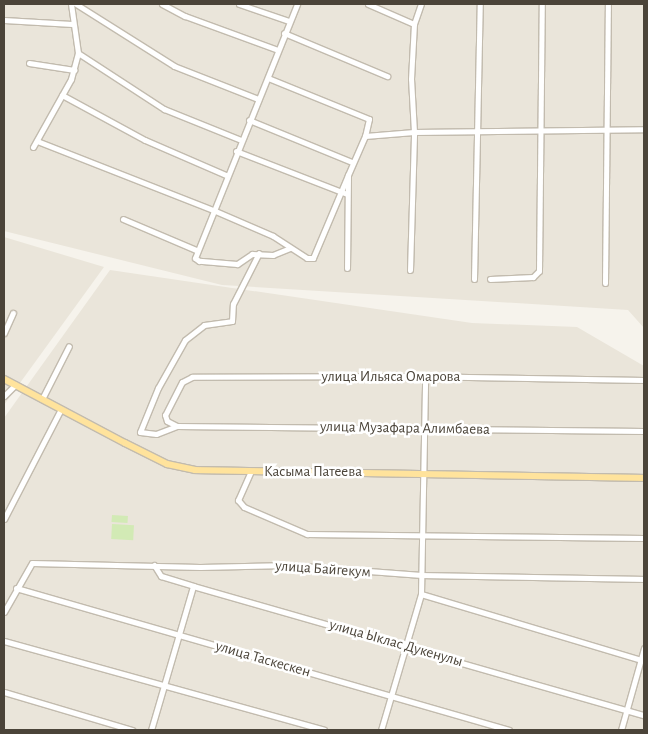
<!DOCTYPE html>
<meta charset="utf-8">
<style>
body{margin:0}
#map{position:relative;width:648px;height:734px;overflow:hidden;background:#f6f3ec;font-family:"Alegreya Sans",sans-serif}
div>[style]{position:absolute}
.residential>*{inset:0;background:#eae5da}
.green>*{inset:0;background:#d2eab5;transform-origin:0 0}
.roads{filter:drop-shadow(1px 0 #c2bbae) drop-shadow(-1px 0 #c2bbae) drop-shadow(0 1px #c2bbae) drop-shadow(0 -1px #c2bbae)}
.minor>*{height:5px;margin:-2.5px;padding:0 2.5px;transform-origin:2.5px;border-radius:2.5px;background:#fff}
.major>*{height:6px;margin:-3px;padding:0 3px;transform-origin:3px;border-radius:3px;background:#ffe39c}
span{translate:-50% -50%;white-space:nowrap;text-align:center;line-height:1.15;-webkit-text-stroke:5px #fff;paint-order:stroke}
.street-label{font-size:15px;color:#4b4439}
.frame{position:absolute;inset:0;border:5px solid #4b4439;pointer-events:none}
</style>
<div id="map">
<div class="residential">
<i style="clip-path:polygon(4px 4px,644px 4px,644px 328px,628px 310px,222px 285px,4px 231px)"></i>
<i style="clip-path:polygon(4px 237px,104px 267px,4px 405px)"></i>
<i style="clip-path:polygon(110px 270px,472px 323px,577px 327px,644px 366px,644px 730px,4px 730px,4px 418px)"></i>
</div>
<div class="green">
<i style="left:112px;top:515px;width:16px;height:7px;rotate:4deg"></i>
<i style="left:112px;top:524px;width:22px;height:15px;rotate:3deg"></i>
</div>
<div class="roads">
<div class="minor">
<i style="left:76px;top:4px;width:116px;rotate:32.3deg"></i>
<i style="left:174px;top:66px;width:90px;rotate:21.4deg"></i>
<i style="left:162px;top:4px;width:26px;rotate:28deg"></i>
<i style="left:185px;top:16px;width:99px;rotate:20.1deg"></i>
<i style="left:239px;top:4px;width:53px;rotate:18.8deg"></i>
<i style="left:368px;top:4px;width:50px;rotate:23.5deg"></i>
<i style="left:4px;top:20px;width:68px;rotate:3.4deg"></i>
<i style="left:284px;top:33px;width:112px;rotate:22.7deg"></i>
<i style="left:78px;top:53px;width:103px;rotate:33.1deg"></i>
<i style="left:164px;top:109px;width:83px;rotate:21.9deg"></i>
<i style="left:29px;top:63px;width:46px;rotate:8.8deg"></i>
<i style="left:268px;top:78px;width:109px;rotate:22.1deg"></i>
<i style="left:369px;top:119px;width:17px;rotate:103deg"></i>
<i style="left:365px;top:136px;width:43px;rotate:113.6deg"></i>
<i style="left:348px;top:175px;width:93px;rotate:90.6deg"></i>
<i style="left:62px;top:95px;width:94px;rotate:28.5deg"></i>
<i style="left:145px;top:140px;width:88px;rotate:23.4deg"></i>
<i style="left:249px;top:120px;width:111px;rotate:22.2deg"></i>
<i style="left:365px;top:136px;width:49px;rotate:-4.7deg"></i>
<i style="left:414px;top:132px;width:230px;rotate:-0.7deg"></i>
<i style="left:37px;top:141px;width:189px;rotate:21.4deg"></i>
<i style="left:213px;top:210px;width:65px;rotate:23.4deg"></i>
<i style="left:273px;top:236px;width:40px;rotate:32.9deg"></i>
<i style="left:307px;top:258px;width:6px"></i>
<i style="left:313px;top:258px;width:90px;rotate:-67.1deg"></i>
<i style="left:33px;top:147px;width:78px;rotate:-60.8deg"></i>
<i style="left:71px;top:79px;width:27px;rotate:-75deg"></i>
<i style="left:78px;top:53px;width:49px;rotate:-98.1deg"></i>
<i style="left:236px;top:151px;width:119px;rotate:21.2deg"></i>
<i style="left:123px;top:219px;width:79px;rotate:23deg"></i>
<i style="left:290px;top:248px;width:18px;rotate:158deg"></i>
<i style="left:273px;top:255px;width:21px;rotate:-177deg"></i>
<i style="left:252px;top:254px;width:18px;rotate:146deg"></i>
<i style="left:237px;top:264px;width:38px;rotate:-175deg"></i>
<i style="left:199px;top:261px;width:5px;rotate:-143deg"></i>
<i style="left:195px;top:258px;width:274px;rotate:-68.1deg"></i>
<i style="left:410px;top:270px;width:138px;rotate:-88.3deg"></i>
<i style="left:414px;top:132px;width:53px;rotate:-93.2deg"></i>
<i style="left:411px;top:79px;width:55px;rotate:-86.9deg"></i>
<i style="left:414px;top:24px;width:21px;rotate:-71deg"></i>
<i style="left:474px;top:279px;width:275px;rotate:-88.8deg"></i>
<i style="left:490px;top:279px;width:43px;rotate:-2.7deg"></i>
<i style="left:533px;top:277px;width:8px;rotate:-45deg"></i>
<i style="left:539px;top:271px;width:267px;rotate:-89.4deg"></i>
<i style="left:605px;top:283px;width:279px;rotate:-89.4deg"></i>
<i style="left:4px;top:333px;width:22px;rotate:-66deg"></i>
<i style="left:644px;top:380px;width:219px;rotate:-179deg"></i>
<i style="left:425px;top:376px;width:233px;rotate:179.8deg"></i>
<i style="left:192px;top:377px;width:11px;rotate:153deg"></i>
<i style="left:182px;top:382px;width:37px;rotate:117deg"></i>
<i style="left:165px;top:415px;width:6px;rotate:72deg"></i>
<i style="left:167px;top:421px;width:11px;rotate:27deg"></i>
<i style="left:177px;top:426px;width:467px;rotate:0.6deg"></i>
<i style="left:4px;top:396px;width:16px;rotate:-45deg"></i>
<i style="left:42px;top:399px;width:59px;rotate:-63deg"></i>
<i style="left:177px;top:426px;width:22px;rotate:159deg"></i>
<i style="left:156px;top:434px;width:16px;rotate:-173deg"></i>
<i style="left:140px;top:432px;width:48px;rotate:-67.8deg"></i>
<i style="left:158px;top:388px;width:55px;rotate:-60.6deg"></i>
<i style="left:185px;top:340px;width:24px;rotate:-38deg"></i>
<i style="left:204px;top:325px;width:28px;rotate:-8deg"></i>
<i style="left:232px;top:321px;width:17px;rotate:-87deg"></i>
<i style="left:233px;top:304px;width:57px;rotate:-63deg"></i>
<i style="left:251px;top:471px;width:32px;rotate:114deg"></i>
<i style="left:238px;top:500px;width:9px;rotate:49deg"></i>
<i style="left:244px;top:507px;width:69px;rotate:23.2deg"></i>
<i style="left:307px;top:534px;width:337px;rotate:0.7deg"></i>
<i style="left:4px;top:519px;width:124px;rotate:-62.6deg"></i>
<i style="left:154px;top:565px;width:13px;rotate:58deg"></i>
<i style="left:161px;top:576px;width:34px;rotate:17deg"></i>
<i style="left:193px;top:586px;width:469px;rotate:16deg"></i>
<i style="left:16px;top:588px;width:513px;rotate:16.07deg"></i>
<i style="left:421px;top:594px;width:233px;rotate:16.7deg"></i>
<i style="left:4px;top:612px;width:56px;rotate:-60.3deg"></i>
<i style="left:32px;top:563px;width:168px;rotate:1.4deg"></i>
<i style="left:200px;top:567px;width:89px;rotate:-1.3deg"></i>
<i style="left:289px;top:565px;width:133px;rotate:4.3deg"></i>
<i style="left:422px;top:575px;width:222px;rotate:1deg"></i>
<i style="left:4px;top:641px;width:332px;rotate:15.5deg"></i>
<i style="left:4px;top:692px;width:134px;rotate:16.5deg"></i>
<i style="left:151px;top:730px;width:150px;rotate:-73.7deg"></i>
<i style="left:381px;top:730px;width:142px;rotate:-73.6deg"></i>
<i style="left:421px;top:594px;width:218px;rotate:-88.9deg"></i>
<i style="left:621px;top:730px;width:85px;rotate:-74.3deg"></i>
</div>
<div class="major">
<i style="left:4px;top:379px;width:137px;rotate:27.9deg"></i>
<i style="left:125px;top:443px;width:47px;rotate:26.6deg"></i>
<i style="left:167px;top:464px;width:29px;rotate:12deg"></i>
<i style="left:195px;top:470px;width:449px;rotate:1deg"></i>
</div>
</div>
<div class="street-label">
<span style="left:391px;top:377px">улица Ильяса Омарова</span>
<span style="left:405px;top:428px;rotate:1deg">улица Музафара Алимбаева</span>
<span style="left:313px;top:472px">Касыма Патеева</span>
<span style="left:323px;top:569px;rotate:4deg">улица Байгекум</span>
<span style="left:396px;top:643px;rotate:16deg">улица Ыклас Дукенулы</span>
<span style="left:263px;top:659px;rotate:16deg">улица Таскескен</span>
</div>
<div class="frame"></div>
</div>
